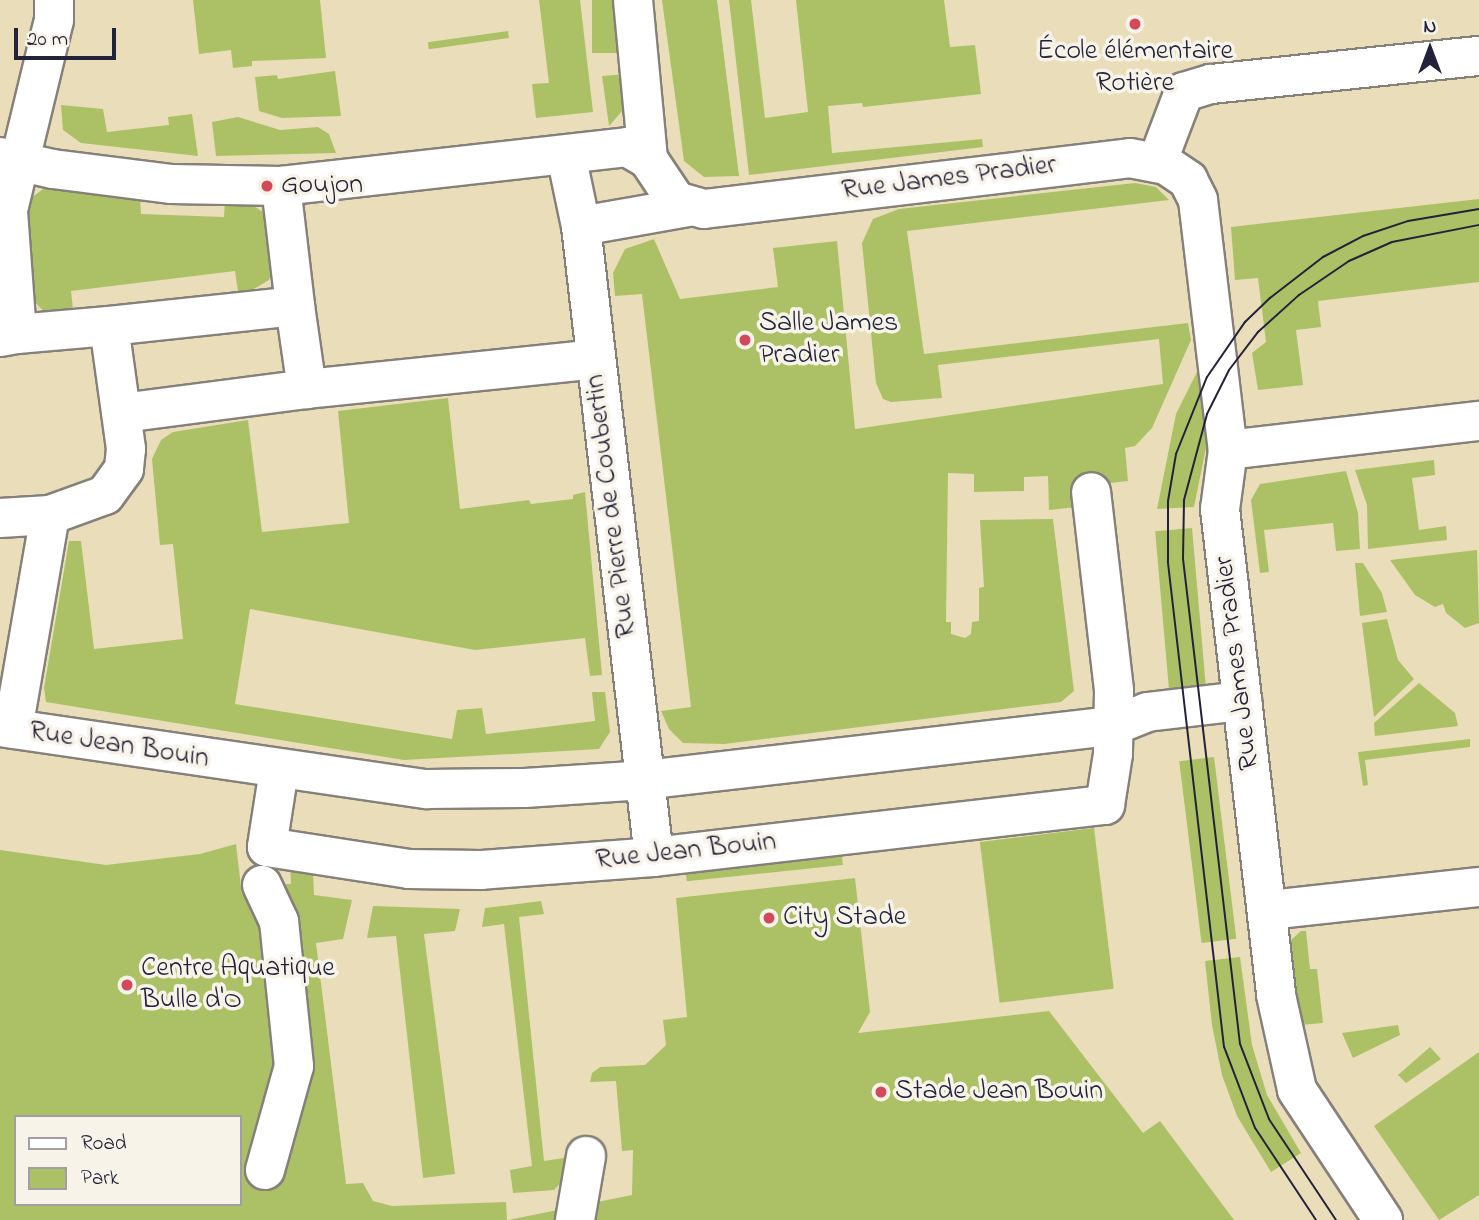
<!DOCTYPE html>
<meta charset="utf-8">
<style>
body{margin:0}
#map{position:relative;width:1479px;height:1220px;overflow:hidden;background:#e9deb9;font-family:"Indie Flower",sans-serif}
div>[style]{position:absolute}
.green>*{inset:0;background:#acc165;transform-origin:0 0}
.roads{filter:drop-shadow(2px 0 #86807a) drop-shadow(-2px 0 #86807a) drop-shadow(0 2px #86807a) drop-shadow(0 -2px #86807a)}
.minor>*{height:38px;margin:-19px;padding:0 19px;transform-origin:19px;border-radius:19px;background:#fff}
.tram>*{height:2px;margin:-1px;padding:0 1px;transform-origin:1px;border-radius:1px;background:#22223b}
.dots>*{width:19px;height:19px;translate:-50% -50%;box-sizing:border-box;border:4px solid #f7f3e8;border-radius:50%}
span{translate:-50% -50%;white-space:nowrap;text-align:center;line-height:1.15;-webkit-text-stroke:7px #f7f3e8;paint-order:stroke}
.poi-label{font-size:28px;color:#22223b}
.left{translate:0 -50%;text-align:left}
.street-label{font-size:28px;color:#22223b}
.legend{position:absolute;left:14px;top:1115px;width:228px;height:91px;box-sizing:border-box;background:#f7f3e8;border:2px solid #a29fa3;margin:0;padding:9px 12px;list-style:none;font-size:21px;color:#22223b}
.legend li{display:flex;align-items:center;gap:14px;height:35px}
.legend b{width:35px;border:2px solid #a29fa3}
.north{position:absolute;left:1395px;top:14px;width:70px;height:70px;-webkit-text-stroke:5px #f7f3e8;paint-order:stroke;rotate:0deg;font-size:19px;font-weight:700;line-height:28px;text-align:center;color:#22223b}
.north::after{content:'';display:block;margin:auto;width:24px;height:32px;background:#22223b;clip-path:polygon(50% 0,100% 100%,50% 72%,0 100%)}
.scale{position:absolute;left:14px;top:28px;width:102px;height:32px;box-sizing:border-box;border:4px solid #22223b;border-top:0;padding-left:9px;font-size:21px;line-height:24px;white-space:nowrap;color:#22223b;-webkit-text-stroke:5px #f7f3e8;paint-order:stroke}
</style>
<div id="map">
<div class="green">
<i style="clip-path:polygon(193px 0,320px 0,326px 58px,252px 61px,252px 66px,233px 68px,231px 50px,199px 54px)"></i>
<i style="clip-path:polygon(539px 0,580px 0,593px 112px,536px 118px,532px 84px,549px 83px)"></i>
<i style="left:592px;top:0;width:27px;height:53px"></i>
<i style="clip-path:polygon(662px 0,717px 0,739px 176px,704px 177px,684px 161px)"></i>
<i style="clip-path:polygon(729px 0,751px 0,765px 118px,808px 112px,796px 0,944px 0,950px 47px,975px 45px,981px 94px,863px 107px,862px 103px,828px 106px,832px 153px,982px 139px,983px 147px,749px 175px)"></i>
<i style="left:508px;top:31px;width:7px;height:81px;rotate:82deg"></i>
<i style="clip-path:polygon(335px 71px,341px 116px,282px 118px,259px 111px,255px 77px,277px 75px,278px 79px)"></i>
<i style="clip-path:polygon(627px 74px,623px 110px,609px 126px,602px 76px)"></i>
<i style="clip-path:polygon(61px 105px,103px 109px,107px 132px,169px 125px,168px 117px,192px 114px,198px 156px,81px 143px,63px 130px)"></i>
<i style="clip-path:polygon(238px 117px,280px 130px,318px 127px,329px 134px,336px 153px,216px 156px,212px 122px)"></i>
<i style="clip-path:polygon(1135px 183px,1156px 187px,1169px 200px,907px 231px,924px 354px,1188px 323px,1191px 340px,1152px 428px,1135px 446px,1125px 448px,1128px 481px,1075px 487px,1077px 507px,1049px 510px,1048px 476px,1024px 477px,1024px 491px,974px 492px,974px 474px,948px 473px,946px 622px,951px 622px,951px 634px,965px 638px,971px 634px,972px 622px,979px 621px,979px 588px,984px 587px,980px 520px,1053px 519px,1074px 691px,1061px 702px,724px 744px,683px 743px,669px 729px,661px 711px,691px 707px,642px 294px,615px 296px,613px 273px,625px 249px,654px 239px,680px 299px,778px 287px,773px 248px,837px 241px,855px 429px,1163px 384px,1159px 339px,938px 365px,942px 398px,891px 402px,883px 399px,876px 383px,862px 243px,873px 219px,899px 209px)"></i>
<i style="clip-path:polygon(46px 187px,140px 197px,141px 214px,224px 217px,225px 199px,244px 200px,266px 214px,276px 257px,269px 280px,239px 298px,235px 271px,71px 291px,74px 318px,48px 315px,30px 298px,24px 282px,28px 200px)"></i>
<i style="clip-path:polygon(1479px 199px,1479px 282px,1318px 301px,1321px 327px,1296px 330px,1303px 385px,1258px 390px,1252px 353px,1266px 342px,1258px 278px,1235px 280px,1231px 227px)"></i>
<i style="clip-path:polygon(1200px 366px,1208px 438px,1194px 507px,1157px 509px,1176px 414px)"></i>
<i style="clip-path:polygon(448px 398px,460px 509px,529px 500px,531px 504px,573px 499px,573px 495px,585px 492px,602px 675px,590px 676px,585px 638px,475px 650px,250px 609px,235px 704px,452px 739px,457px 710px,482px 708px,486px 734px,595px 721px,592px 692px,605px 692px,610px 732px,599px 749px,404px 760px,46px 702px,44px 688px,69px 541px,81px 541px,94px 649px,183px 639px,173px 544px,160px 545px,152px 459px,161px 440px,173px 432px,248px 420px,262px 532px,349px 523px,338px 411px)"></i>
<i style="clip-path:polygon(1434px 460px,1435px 475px,1412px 478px,1419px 530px,1446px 526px,1447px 540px,1368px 549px,1367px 505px,1355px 470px)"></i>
<i style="clip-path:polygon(1346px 471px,1358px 513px,1360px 549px,1336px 551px,1333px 523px,1264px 530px,1269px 572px,1260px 573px,1251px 500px,1260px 484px)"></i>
<i style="left:1192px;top:528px;width:165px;height:37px;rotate:85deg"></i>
<i style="clip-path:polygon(1477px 550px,1479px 623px,1465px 628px,1446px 613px,1443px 604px,1435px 607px,1415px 595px,1390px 560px)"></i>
<i style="clip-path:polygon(1355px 563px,1363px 563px,1382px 593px,1387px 612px,1360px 616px)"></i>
<i style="clip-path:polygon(1387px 619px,1398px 660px,1414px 679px,1374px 717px,1362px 623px)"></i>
<i style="clip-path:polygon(1419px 683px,1455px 713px,1458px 726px,1375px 736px,1374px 723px)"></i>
<i style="clip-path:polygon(1470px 739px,1470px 747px,1365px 760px,1368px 785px,1363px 786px,1358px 752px)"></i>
<i style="left:1214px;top:757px;width:183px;height:35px;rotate:83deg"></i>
<i style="left:1094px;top:828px;width:162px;height:115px;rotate:83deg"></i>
<i style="clip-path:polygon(evenodd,236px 844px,242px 895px,253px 885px,291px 884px,290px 862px,313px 872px,314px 895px,352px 900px,343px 939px,316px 943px,346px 1184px,363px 1183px,373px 1201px,392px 1206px,506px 1202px,507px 1220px,0 1220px,0 850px,106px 865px,200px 854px,236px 844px,16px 1117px,240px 1117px,240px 1204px,16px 1204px,16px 1117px)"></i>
<i style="left:841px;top:847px;width:18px;height:157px;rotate:84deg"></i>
<i style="clip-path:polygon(855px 878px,870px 1012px,858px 1033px,1049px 1011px,1143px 1133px,1160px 1121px,1234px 1220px,508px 1220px,632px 1195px,633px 1150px,622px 1151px,616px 1081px,590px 1082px,592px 1073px,600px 1067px,645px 1065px,666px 1045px,663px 1020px,687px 1017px,676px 898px)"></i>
<i style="clip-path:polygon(541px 901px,544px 914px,519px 917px,544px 1161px,570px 1157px,573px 1170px,554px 1190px,513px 1193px,510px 1170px,532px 1166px,504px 924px,482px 927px,485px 908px)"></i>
<i style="clip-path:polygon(373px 906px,460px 909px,455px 931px,424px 934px,455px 1174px,423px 1178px,396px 936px,367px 938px)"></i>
<i style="clip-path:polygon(1301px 931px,1306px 931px,1310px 969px,1317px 969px,1323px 1023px,1301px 1025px,1291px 940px)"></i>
<i style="clip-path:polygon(1240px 957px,1252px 1045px,1267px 1095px,1301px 1153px,1271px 1172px,1237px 1116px,1222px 1075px,1212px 1025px,1205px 961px)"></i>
<i style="clip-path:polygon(1398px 1025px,1400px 1035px,1353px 1058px,1342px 1033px)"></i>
<i style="clip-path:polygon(1430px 1047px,1441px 1059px,1406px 1083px,1398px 1075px)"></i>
<i style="clip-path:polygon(1479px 1052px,1479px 1195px,1439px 1220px,1374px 1126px)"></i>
</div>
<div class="roads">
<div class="minor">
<i style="left:633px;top:0;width:160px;rotate:84.6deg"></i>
<i style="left:566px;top:155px;width:73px;rotate:78.1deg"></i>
<i style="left:581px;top:226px;width:635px;rotate:83.4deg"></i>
<i style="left:0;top:157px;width:54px;rotate:12.8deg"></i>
<i style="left:53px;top:169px;width:120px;rotate:7.2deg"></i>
<i style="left:172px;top:184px;width:109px;rotate:1.1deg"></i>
<i style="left:281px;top:186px;width:348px;rotate:-6.4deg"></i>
<i style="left:627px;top:147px;width:24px;rotate:30deg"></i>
<i style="left:648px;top:159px;width:50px;rotate:56.3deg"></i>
<i style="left:676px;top:201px;width:29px;rotate:16deg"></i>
<i style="left:704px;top:209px;width:429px;rotate:-6.8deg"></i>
<i style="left:1130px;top:158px;width:37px;rotate:11deg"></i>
<i style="left:1166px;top:165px;width:27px;rotate:34deg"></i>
<i style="left:1188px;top:180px;width:22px;rotate:63deg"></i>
<i style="left:1198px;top:200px;width:252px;rotate:83.2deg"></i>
<i style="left:1228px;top:450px;width:60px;rotate:97.7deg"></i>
<i style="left:1220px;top:509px;width:489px;rotate:83.4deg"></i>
<i style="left:1276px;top:995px;width:97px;rotate:77.5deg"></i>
<i style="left:1297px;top:1090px;width:156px;rotate:56.5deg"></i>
<i style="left:1157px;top:163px;width:76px;rotate:-69.2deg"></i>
<i style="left:1184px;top:92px;width:28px;rotate:-17deg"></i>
<i style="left:1211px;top:84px;width:269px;rotate:-6deg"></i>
<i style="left:281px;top:186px;width:121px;rotate:83.3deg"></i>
<i style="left:581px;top:226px;width:110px;rotate:-10deg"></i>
<i style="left:109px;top:326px;width:187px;rotate:-6.1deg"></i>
<i style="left:295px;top:306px;width:84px;rotate:81.8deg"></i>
<i style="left:307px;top:389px;width:187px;rotate:172.6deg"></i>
<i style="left:17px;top:334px;width:92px;rotate:-5deg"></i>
<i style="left:109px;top:326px;width:124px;rotate:82.1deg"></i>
<i style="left:126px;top:449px;width:20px;rotate:96deg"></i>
<i style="left:124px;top:469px;width:32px;rotate:126deg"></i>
<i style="left:105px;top:495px;width:59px;rotate:160deg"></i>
<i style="left:0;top:337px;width:17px;rotate:-10deg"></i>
<i style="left:17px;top:334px;width:124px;rotate:-94.2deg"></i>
<i style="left:8px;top:210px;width:195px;rotate:-76.4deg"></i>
<i style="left:54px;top:20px;width:20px;rotate:-90deg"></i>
<i style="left:307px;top:389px;width:290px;rotate:-5.9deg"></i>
<i style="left:1228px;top:450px;width:253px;rotate:-6.6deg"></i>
<i style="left:0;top:518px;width:50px;rotate:-3.4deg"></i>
<i style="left:50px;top:515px;width:217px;rotate:99.8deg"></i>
<i style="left:0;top:727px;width:431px;rotate:8.3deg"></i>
<i style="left:427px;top:789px;width:98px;rotate:-0.6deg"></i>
<i style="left:525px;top:788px;width:119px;rotate:-3.8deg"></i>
<i style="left:644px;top:780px;width:472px;rotate:-6.6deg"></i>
<i style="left:1113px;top:726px;width:37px;rotate:-22deg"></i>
<i style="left:1147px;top:712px;width:96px;rotate:-6.6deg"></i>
<i style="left:279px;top:770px;width:78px;rotate:98.9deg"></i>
<i style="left:267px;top:847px;width:144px;rotate:8.8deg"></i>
<i style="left:409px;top:869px;width:72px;rotate:0.8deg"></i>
<i style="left:481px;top:870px;width:173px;rotate:-4.3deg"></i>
<i style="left:654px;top:857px;width:454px;rotate:-6.6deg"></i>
<i style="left:1105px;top:805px;width:52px;rotate:-81.1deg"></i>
<i style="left:1113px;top:754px;width:64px;rotate:-89.1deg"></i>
<i style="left:1114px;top:690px;width:199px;rotate:-96.6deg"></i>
<i style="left:262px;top:885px;width:40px;rotate:65deg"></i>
<i style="left:279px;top:921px;width:146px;rotate:84.1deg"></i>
<i style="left:294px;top:1066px;width:108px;rotate:105.6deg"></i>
<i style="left:1269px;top:910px;width:211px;rotate:-6.3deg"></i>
<i style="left:575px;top:1220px;width:65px;rotate:-80.2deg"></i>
</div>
</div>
<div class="tram">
<i style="left:1316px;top:1220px;width:110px;rotate:-123.5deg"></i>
<i style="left:1255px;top:1128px;width:87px;rotate:-110.9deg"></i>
<i style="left:1224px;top:1047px;width:489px;rotate:-96.6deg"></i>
<i style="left:1168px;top:561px;width:60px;rotate:-90deg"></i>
<i style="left:1168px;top:501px;width:48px;rotate:-80.3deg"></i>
<i style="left:1176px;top:454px;width:83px;rotate:-68.1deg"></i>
<i style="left:1207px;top:377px;width:67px;rotate:-55.4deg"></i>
<i style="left:1245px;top:322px;width:35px;rotate:-44deg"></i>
<i style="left:1270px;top:298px;width:67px;rotate:-37.7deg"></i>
<i style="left:1323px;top:257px;width:45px;rotate:-27.7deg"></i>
<i style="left:1363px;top:236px;width:47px;rotate:-18.4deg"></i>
<i style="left:1408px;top:221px;width:72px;rotate:-9.6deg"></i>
<i style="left:1336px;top:1220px;width:121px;rotate:-123.6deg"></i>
<i style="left:1269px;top:1119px;width:80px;rotate:-111.1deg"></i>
<i style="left:1240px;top:1044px;width:489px;rotate:-96.7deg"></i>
<i style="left:1183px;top:558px;width:58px;rotate:-89deg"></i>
<i style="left:1184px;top:500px;width:89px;rotate:-75deg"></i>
<i style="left:1207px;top:414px;width:49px;rotate:-63.4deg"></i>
<i style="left:1229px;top:370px;width:48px;rotate:-52.7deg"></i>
<i style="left:1258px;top:332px;width:55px;rotate:-42.1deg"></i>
<i style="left:1299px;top:295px;width:60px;rotate:-34.2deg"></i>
<i style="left:1349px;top:261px;width:47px;rotate:-23.8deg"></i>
<i style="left:1392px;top:242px;width:89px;rotate:-11.1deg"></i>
</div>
<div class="dots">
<i style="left:1135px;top:24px;background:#d1495b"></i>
<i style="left:267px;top:186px;background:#d1495b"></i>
<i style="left:745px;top:340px;background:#d1495b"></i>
<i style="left:769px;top:918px;background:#d1495b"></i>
<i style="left:127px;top:985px;background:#d1495b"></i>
<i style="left:881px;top:1092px;background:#d1495b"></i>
</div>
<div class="poi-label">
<span style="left:1135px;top:68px">École élémentaire<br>Rotière</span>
<span class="left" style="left:281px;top:186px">Goujon</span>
<span class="left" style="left:759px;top:340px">Salle James<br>Pradier</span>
<span class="left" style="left:783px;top:918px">City Stade</span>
<span class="left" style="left:141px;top:985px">Centre Aquatique<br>Bulle d'O</span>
<span class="left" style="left:895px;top:1092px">Stade Jean Bouin</span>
</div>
<div class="street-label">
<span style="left:949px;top:179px;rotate:-7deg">Rue James Pradier</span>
<span style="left:612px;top:506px;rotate:-97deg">Rue Pierre de Coubertin</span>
<span style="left:1238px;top:663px;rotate:-97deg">Rue James Pradier</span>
<span style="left:119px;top:746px;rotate:9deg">Rue Jean Bouin</span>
<span style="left:686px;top:852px;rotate:-6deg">Rue Jean Bouin</span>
</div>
<ul class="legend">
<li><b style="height:9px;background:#fff"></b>Road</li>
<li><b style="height:19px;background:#acc165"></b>Park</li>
</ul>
<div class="north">N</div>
<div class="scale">20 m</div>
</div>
